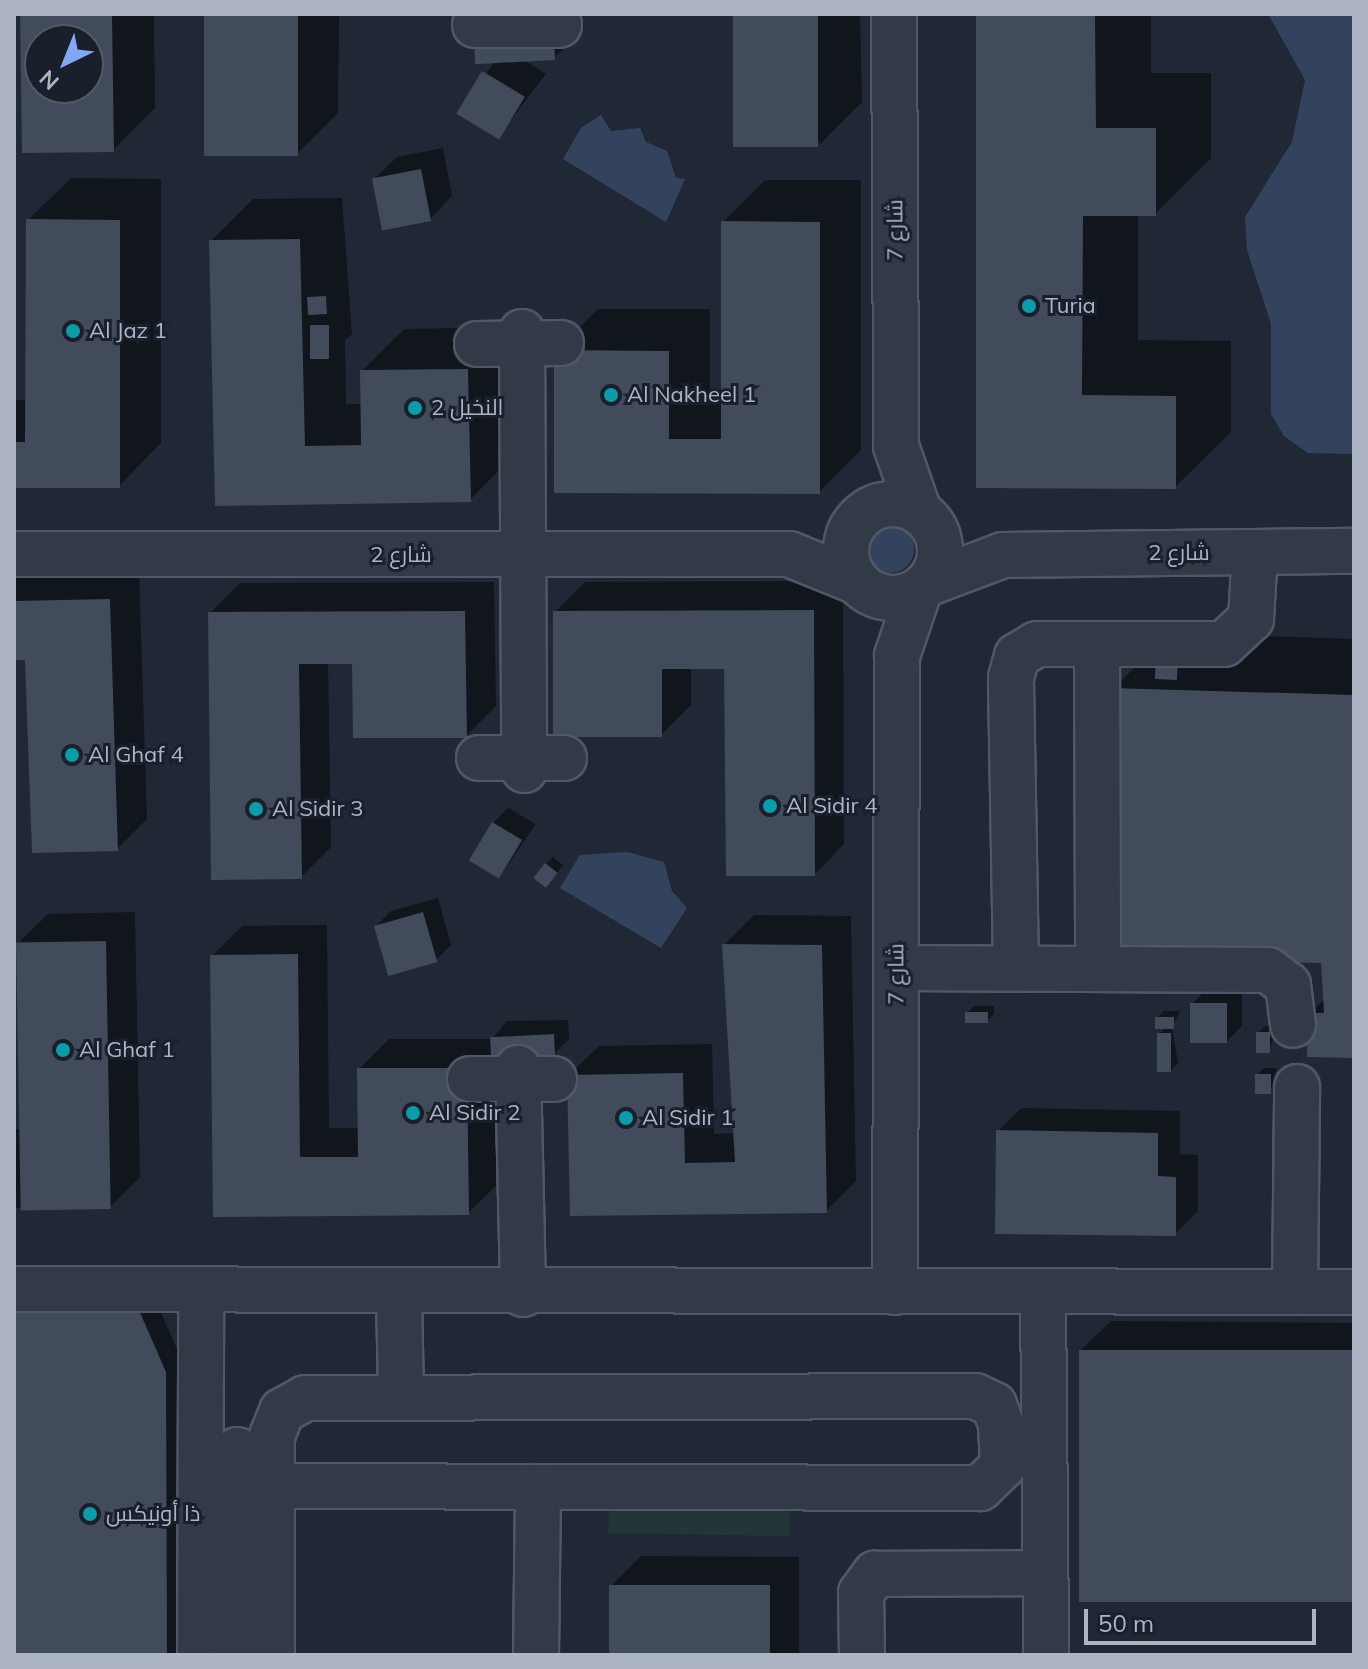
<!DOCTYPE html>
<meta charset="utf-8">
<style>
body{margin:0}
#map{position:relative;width:1368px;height:1669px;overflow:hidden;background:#202836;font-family:Mulish,Cairo,sans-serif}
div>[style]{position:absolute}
.green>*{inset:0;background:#233538;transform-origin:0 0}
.water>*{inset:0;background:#34435d}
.round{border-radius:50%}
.shadow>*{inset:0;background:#0007}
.building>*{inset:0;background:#414b5b;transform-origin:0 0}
.roads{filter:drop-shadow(2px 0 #515865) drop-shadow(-2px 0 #515865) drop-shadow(0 2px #515865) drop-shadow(0 -2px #515865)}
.minor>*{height:44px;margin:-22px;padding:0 22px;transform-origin:22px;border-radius:22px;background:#333a47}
.minor>.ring{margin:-22px;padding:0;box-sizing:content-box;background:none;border:44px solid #333a47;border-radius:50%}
.dots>*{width:22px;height:22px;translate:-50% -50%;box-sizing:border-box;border:4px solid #191f2b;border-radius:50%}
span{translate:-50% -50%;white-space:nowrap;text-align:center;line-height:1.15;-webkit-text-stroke:6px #191f2b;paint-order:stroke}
.street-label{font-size:22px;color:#adb5c4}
.poi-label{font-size:22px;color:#adb5c4}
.left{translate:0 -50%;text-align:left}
.frame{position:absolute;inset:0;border:16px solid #adb5c4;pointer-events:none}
.north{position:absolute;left:24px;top:24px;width:80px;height:80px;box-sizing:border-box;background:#191f2b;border:2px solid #545b68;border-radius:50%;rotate:223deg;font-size:22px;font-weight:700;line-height:32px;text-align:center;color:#adb5c4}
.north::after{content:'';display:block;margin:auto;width:28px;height:36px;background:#81a7f5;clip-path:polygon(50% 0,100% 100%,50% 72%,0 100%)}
.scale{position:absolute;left:1084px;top:1609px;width:232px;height:36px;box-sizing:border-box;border:4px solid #adb5c4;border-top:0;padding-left:10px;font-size:24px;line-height:28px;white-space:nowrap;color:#adb5c4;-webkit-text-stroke:6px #191f2b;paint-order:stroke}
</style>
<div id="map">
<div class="green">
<i style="left:609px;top:1493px;width:181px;height:40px;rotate:1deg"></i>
</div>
<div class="water">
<i style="clip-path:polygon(1268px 14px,1354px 14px,1354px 454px,1308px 453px,1284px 436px,1271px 414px,1271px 324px,1247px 250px,1245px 217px,1292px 142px,1305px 80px)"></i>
<i style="clip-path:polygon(601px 115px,611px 131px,640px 128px,646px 142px,667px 151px,676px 178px,685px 179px,666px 222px,563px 159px,581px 128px)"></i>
<i class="round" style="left:866px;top:525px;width:48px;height:48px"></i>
<i style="clip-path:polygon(627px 852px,664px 862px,672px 891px,687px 908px,661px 948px,560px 888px,580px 855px)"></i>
</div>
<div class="shadow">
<i style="clip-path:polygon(evenodd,22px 14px,154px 14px,155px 108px,113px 150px,24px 151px,22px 14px,40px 40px,88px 40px,88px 88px,40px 88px,40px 40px)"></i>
<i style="clip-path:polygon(206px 14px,339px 14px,338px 113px,296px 155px)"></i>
<i style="clip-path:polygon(735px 14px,860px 14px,862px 102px,820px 144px)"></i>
<i style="clip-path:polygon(978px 14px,1151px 14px,1151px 73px,1211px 73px,1211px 158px,1155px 214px,1138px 214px,1138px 340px,1231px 341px,1231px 432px,1175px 487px,978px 486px)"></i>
<i style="clip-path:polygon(577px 35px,554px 58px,522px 59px,546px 74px,497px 138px,458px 113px,496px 60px)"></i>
<i style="clip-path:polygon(443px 148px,452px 196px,430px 219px,374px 179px,397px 157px)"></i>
<i style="clip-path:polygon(71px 178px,161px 179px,161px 443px,119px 486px,14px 486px,14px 400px,27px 400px,28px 220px)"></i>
<i style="clip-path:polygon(765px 180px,861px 180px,861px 450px,819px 492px,556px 491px,556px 351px,598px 309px,710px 309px,710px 397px,723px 397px,723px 222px)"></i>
<i style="clip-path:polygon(342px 198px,352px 334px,345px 340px,346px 404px,362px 404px,362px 371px,404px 329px,510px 327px,512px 457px,470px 500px,217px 504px,211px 241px,253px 199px)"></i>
<i style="clip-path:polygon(139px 570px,147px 819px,117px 849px,27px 658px,14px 658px,14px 573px)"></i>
<i style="clip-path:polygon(843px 581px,844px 844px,815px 874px,726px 667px,691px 667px,691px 705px,661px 735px,555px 612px,585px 582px)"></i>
<i style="clip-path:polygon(494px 582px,496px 706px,466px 736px,354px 662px,328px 662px,331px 847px,301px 877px,210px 613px,240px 583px)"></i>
<i style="clip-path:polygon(1169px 633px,1354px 639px,1354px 1056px,1310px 1014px,1325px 998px,1323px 961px,1113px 689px)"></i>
<i style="clip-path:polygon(508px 808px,536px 824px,500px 876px,493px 823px)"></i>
<i style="clip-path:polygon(553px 857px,563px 865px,553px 879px,546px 864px)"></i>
<i style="clip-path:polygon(438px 898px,451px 945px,436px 960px,376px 926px,391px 911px)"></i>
<i style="clip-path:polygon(135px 912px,140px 1177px,110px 1207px,14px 1208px,14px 1129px,21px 1129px,18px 943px,48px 914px)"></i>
<i style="clip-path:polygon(754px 915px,851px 916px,856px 1181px,826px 1211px,572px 1214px,569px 1075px,599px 1046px,712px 1044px,714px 1134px,735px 1133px,724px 945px)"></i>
<i style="clip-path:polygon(327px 925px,329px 1128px,360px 1128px,359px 1069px,389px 1039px,492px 1039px,507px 1021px,568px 1020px,569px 1039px,554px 1054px,496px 1055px,498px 1184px,468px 1213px,215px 1215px,212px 956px,242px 926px)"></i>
<i style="clip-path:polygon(1207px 989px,1242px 989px,1242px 1026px,1227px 1041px,1192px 1004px)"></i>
<i style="clip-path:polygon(974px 1006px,994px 1006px,994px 1014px,987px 1021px,967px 1013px)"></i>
<i style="clip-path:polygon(1164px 1011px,1180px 1011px,1172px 1027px,1178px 1063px,1171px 1070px,1159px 1034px,1166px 1027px,1157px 1018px)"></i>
<i style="clip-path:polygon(1265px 1026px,1276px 1026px,1270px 1051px,1258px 1033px)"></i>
<i style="clip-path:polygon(1264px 1068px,1277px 1068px,1270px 1092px,1257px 1075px)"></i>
<i style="clip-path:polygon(1021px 1108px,1180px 1111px,1180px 1154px,1198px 1155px,1198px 1211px,1175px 1234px,998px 1131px)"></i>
<i style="clip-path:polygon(146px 1278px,180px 1356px,182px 1655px,14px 1655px)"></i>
<i style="clip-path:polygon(1111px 1321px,1354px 1323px,1354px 1602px,1081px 1350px)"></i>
<i style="clip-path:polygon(641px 1556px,799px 1557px,799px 1655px,611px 1655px,611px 1586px)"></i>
</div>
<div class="building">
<i style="clip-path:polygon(evenodd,20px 14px,112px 14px,114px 152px,22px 153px,20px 14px,40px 40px,88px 40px,88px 88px,40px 88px,40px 40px)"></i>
<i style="left:204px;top:14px;width:94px;height:142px"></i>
<i style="left:733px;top:14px;width:85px;height:133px"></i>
<i style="clip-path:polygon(976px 14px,1095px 14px,1096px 128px,1156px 128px,1156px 216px,1083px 216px,1082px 395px,1176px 396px,1176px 489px,976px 488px)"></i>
<i style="left:554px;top:40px;width:20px;height:80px;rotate:87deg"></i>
<i style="left:482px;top:71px;width:50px;height:50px;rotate:31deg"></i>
<i style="left:421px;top:169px;width:53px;height:50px;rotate:79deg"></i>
<i style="clip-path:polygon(26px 219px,120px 220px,120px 488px,14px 488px,14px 442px,25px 442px)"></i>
<i style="clip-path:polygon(721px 221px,820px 222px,820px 494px,554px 493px,554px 350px,669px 351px,669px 439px,721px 439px)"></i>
<i style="clip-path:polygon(300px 239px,305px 446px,361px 445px,360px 370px,468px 369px,471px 502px,215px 506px,209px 240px)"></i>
<i style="left:326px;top:296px;width:18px;height:19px;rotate:87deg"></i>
<i style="left:310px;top:325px;width:19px;height:34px"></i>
<i style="clip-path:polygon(110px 599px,118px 851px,32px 853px,25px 660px,14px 660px,14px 601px)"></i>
<i style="clip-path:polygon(814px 610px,815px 876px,726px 876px,724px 669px,662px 669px,662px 737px,553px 737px,553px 611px)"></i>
<i style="clip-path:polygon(465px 611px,467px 738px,353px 738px,352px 664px,299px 664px,302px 879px,211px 880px,208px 612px)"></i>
<i style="left:1156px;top:658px;width:22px;height:21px;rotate:3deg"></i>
<i style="clip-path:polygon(1111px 688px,1354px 695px,1354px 1058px,1307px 1057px,1308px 1013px,1324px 1013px,1321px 963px,1115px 959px)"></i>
<i style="left:492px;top:822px;width:35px;height:45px;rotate:31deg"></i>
<i style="left:545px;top:863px;width:16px;height:19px;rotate:38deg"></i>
<i style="left:423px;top:912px;width:52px;height:51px;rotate:74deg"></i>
<i style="left:106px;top:941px;width:268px;height:90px;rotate:89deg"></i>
<i style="clip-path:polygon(722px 944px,822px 945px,827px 1213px,570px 1216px,567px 1075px,683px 1073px,685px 1163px,735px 1162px)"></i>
<i style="clip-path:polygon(298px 954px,300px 1157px,358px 1157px,357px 1068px,467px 1068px,469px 1215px,213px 1217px,210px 955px)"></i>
<i style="left:1190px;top:1003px;width:37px;height:40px"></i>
<i style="left:988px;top:1012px;width:11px;height:23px;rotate:90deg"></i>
<i style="left:1155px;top:1017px;width:19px;height:12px"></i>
<i style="left:1256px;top:1032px;width:14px;height:21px"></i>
<i style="left:1171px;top:1033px;width:39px;height:14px;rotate:90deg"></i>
<i style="left:554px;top:1034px;width:22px;height:64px;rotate:87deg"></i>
<i style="left:1271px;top:1074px;width:20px;height:16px;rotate:90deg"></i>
<i style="clip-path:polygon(996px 1130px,1158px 1133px,1158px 1176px,1176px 1177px,1176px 1236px,995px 1234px)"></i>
<i style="clip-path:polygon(131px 1292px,166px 1372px,167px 1655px,14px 1655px,14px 1294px)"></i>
<i style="left:1079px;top:1350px;width:275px;height:252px"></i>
<i style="left:609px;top:1585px;width:161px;height:70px"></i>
</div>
<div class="roads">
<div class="minor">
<i style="left:894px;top:14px;width:432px;rotate:89.7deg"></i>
<i style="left:896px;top:446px;width:70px;rotate:70.8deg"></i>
<i style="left:475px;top:25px;width:84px"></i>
<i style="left:522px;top:332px;width:438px;rotate:89.7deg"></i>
<i style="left:477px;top:344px;width:84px;rotate:-0.7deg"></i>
<i class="ring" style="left:846px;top:504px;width:50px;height:50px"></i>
<i style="left:14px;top:554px;width:775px"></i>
<i style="left:789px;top:554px;width:74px;rotate:22.1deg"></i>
<i style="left:929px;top:583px;width:79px;rotate:-20.7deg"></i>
<i style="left:1003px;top:555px;width:351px;rotate:-0.7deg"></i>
<i style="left:1097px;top:644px;width:324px;rotate:89.8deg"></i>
<i style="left:479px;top:758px;width:85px"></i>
<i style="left:897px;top:968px;width:371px;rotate:0.3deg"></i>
<i style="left:1268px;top:970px;width:25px;rotate:37deg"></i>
<i style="left:1288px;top:985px;width:40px;rotate:82.9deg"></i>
<i style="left:1016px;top:968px;width:290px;rotate:-91deg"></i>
<i style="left:1011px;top:678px;width:23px;rotate:-75deg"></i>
<i style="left:1017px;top:656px;width:23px;rotate:-31deg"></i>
<i style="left:1037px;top:644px;width:187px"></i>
<i style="left:1224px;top:644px;width:37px;rotate:-43deg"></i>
<i style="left:1251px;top:619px;width:67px;rotate:-86.6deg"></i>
<i style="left:518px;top:1068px;width:226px;rotate:88.7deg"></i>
<i style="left:470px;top:1079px;width:84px"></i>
<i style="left:14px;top:1289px;width:1340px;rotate:0.13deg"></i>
<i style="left:1043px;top:1291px;width:364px;rotate:89.5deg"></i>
<i style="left:1295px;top:1291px;width:204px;rotate:-89.4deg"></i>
<i style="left:895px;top:1292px;width:636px;rotate:-89.82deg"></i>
<i style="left:897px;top:656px;width:69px;rotate:-71.3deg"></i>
<i style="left:399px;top:1294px;width:104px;rotate:88.9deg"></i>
<i style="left:200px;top:1655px;width:364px;rotate:-89.8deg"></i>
<i style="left:235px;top:1655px;width:205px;rotate:-89.4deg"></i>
<i style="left:272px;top:1655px;width:219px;rotate:-90deg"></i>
<i style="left:272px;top:1436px;width:27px;rotate:-68deg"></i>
<i style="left:282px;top:1411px;width:26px;rotate:-29deg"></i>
<i style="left:305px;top:1398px;width:670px;rotate:-0.17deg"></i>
<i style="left:975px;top:1396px;width:21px;rotate:25deg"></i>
<i style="left:994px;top:1405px;width:20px;rotate:70deg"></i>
<i style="left:1001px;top:1424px;width:42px;rotate:87.3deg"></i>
<i style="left:1003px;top:1466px;width:32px;rotate:136deg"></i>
<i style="left:980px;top:1488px;width:708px;rotate:-179.84deg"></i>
<i style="left:536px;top:1655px;width:168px;rotate:-89.3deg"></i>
<i style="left:862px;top:1655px;width:62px;rotate:-90.9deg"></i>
<i style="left:861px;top:1593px;width:24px;rotate:-54deg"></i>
<i style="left:875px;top:1574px;width:170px;rotate:-0.3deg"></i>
</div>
</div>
<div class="dots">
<i style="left:1029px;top:306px;background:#0f9aa8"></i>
<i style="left:73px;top:331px;background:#0f9aa8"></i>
<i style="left:611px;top:395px;background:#0f9aa8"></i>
<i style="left:415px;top:408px;background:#0f9aa8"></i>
<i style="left:72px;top:755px;background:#0f9aa8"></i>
<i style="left:770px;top:806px;background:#0f9aa8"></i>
<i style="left:256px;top:809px;background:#0f9aa8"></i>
<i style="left:63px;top:1050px;background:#0f9aa8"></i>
<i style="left:413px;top:1113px;background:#0f9aa8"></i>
<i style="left:626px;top:1118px;background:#0f9aa8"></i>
<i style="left:90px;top:1514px;background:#0f9aa8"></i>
</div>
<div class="street-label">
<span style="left:895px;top:230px;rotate:-90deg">شارع 7</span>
<span style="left:1179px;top:553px">شارع 2</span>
<span style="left:401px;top:555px">شارع 2</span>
<span style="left:896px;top:974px;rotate:-90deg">شارع 7</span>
</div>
<div class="poi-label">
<span class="left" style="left:1045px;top:306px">Turia</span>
<span class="left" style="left:89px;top:331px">Al Jaz 1</span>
<span class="left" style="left:627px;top:395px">Al Nakheel 1</span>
<span class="left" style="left:431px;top:408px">النخيل 2</span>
<span class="left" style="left:88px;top:755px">Al Ghaf 4</span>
<span class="left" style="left:786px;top:806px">Al Sidir 4</span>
<span class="left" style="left:272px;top:809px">Al Sidir 3</span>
<span class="left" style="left:79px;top:1050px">Al Ghaf 1</span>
<span class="left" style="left:429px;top:1113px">Al Sidir 2</span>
<span class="left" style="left:642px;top:1118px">Al Sidir 1</span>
<span class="left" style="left:106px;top:1514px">ذا أونيكس</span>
</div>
<div class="frame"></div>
<div class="north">N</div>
<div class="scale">50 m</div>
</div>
